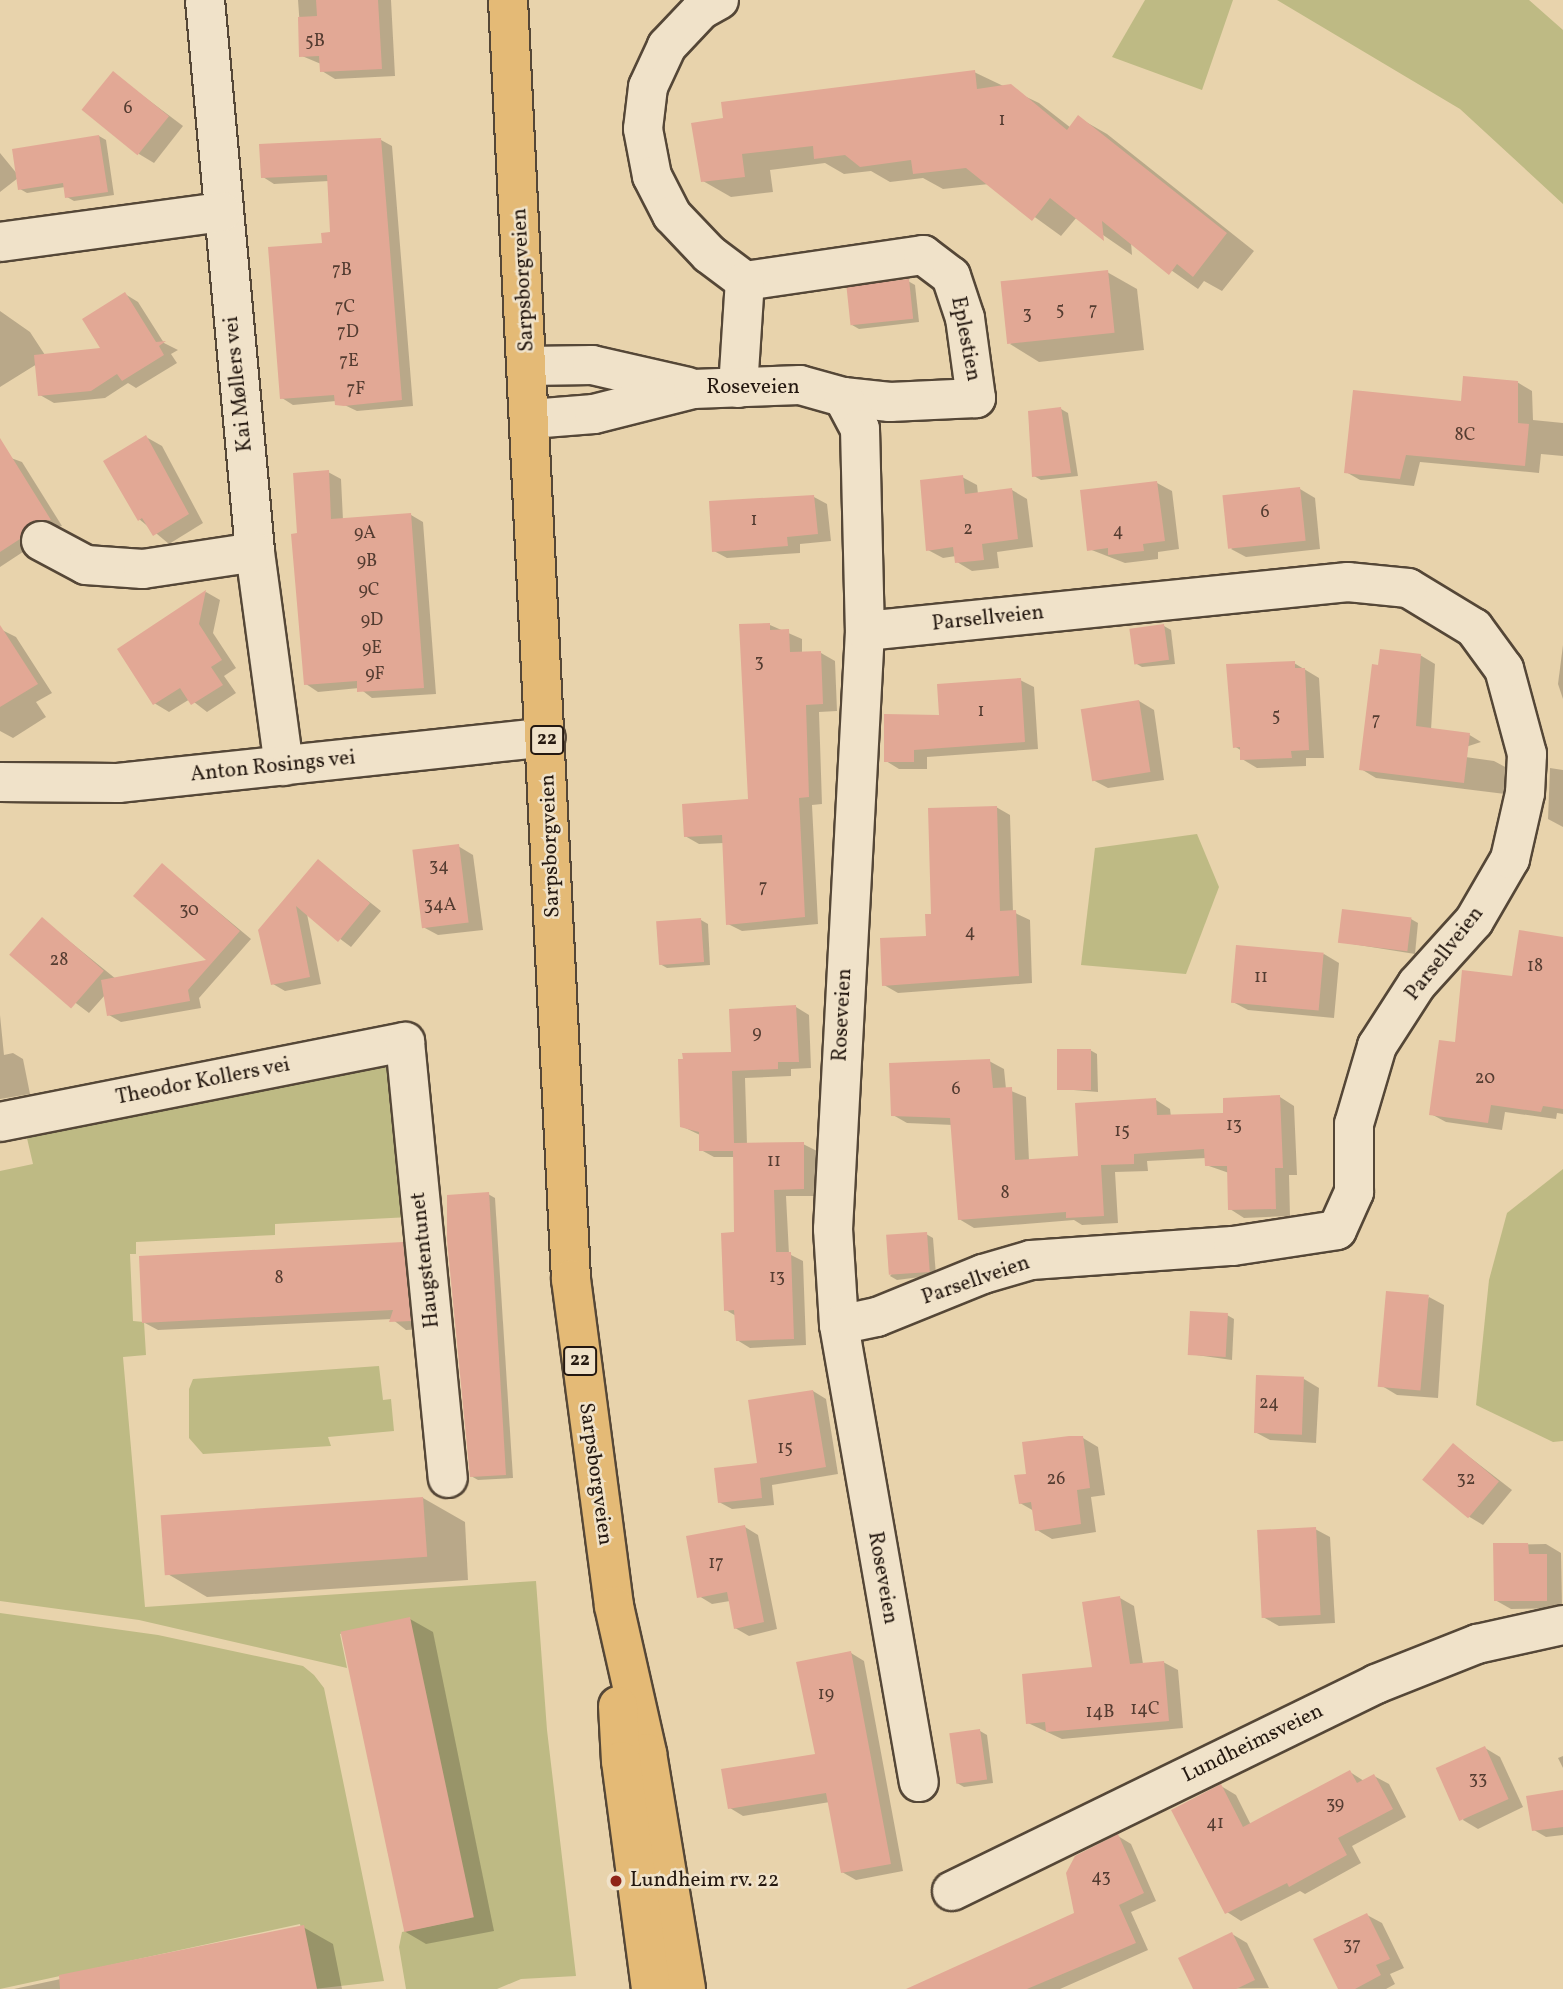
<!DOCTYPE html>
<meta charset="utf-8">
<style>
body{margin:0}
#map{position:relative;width:1563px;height:1989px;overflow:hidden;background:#e8d3ac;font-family:Vollkorn,serif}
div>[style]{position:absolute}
.green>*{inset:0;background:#beba84}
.shadow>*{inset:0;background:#0003}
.building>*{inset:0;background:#e2a895;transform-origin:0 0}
.roads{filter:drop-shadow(2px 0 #554737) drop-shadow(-2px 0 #554737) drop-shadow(0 2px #554737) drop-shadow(0 -2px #554737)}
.minor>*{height:38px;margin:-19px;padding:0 19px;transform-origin:19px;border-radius:19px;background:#f0e2c9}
.highway>*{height:38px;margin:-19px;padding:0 19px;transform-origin:19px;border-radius:19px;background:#e4ba76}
.dots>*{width:19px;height:19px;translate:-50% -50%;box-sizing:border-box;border:4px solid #f0e2c9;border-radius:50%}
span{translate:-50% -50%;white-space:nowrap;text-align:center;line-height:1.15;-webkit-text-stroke:5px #f0e2c9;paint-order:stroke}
.number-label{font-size:18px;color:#543c31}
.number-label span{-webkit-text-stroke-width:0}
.shield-label span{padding:2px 5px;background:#f0e2c9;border:2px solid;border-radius:5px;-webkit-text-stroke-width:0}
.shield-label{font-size:19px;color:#241810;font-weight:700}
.street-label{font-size:21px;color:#241810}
.poi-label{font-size:21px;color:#241810}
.left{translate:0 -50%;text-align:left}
</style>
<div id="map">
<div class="green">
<i style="clip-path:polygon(1145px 0,1233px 0,1202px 90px,1112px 57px)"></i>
<i style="clip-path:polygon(1277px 0,1529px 0,1563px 30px,1563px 204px,1460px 109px)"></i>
<i style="clip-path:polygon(1197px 834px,1219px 887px,1186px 974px,1081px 965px,1095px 848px)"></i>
<i style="clip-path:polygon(380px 1063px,395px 1076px,410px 1217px,275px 1224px,275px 1235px,136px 1242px,136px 1254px,130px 1254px,133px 1321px,144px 1322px,146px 1355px,123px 1357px,145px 1607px,536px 1581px,547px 1730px,576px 1976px,521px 1979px,497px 1989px,406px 1989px,399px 1947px,402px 1932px,470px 1918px,408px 1620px,340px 1634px,347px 1668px,139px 1620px,0 1601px,0 1171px,33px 1164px,26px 1134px)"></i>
<i style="clip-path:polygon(1563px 1169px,1563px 1441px,1553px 1442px,1476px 1405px,1489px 1280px,1507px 1213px)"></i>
<i style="clip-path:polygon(379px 1366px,383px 1400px,391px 1399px,394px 1431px,328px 1437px,331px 1446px,203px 1454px,189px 1438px,189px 1389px,193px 1379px)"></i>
<i style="clip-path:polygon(0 1613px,158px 1635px,303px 1666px,314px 1675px,324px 1688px,384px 1981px,314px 1989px,300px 1924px,0 1989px)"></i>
</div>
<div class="shadow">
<i style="clip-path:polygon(298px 0,391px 0,395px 76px,335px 79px,322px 71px,321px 64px,302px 56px)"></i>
<i style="clip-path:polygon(974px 72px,1039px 103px,1071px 128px,1079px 118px,1107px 134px,1254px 251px,1222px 291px,1204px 281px,1198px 289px,1131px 242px,1132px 255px,1077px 217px,1061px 236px,989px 184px,943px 189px,923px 178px,890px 182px,871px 171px,844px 174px,825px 163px,770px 170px,773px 192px,731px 197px,703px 181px,693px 125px)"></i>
<i style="clip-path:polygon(114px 74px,183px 126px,154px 163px,139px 154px)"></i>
<i style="clip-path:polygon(99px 136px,106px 140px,114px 195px,74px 201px,67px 197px,65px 187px,27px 193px,20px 189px,18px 178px,0 192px,0 153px,18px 175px)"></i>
<i style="clip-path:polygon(381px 140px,392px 146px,413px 406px,357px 411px,336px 401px,293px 405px,282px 398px,324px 244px,331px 234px,329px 181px,274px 184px,263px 177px)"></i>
<i style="clip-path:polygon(1107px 272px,1137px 289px,1144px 350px,1039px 362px,1010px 344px)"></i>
<i style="clip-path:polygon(908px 281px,915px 285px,919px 322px,859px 329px,852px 325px)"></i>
<i style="clip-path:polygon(125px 294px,138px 302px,164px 343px,178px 350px,171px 354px,177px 363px,136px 388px,128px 383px,105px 398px,54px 403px,40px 395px,37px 364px,0 387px,0 311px,30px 332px,45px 355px,103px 349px)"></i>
<i style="clip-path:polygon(1517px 382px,1532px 391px,1533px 420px,1563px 423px,1563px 456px,1541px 454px,1539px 473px,1420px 462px,1414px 486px,1360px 480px,1346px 472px,1462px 403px)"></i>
<i style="clip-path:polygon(1061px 409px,1068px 413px,1078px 476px,1041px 480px,1034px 476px)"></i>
<i style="clip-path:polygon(146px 437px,162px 446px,203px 523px,169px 544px,139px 519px)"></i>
<i style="clip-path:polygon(0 454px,22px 462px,62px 526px,42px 529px,32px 546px,0 567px)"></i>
<i style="clip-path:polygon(328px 472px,341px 479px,343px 520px,411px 515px,423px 522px,436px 694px,372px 698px,359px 688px,318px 692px,306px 684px,299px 535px)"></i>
<i style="clip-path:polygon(962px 477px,977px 485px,978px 494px,1012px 490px,1027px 499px,1033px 547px,997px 552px,999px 568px,972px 571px,957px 562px,956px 556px,943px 558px,928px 550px)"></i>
<i style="clip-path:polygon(1157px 483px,1172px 491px,1179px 549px,1158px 552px,1158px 559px,1125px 563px,1089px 549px)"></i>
<i style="clip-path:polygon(1300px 489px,1315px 498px,1320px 549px,1246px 557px,1231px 549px)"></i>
<i style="clip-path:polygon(814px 497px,827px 504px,831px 541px,800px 544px,800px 553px,727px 558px,714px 551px)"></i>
<i style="clip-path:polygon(206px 592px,220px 600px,213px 633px,236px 668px,224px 676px,236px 693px,207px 712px,190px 699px,169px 712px,154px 703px,119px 650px)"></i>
<i style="clip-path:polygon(770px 625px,802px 639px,802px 654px,821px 653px,835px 661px,837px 711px,819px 712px,822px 804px,812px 805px,818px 924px,742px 931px,728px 924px,724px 843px,699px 844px,685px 836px,749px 801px)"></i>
<i style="clip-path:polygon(1164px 626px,1171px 630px,1175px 664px,1142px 667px,1135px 663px)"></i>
<i style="clip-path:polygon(0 629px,16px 637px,52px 693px,36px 702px,46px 717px,13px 738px,0 731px)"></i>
<i style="clip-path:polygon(1563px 645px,1563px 699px,1558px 684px)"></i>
<i style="clip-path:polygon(1420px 655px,1435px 664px,1431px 730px,1468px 734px,1481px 742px,1444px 754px,1494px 761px,1509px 769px,1505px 794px,1376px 778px,1361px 769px)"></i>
<i style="clip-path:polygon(1294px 663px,1319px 678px,1324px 758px,1306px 758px,1306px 766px,1257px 768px,1242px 759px,1242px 751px,1234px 746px)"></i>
<i style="clip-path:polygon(1020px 680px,1034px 687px,1038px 749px,927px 757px,927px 769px,899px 769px,886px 761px,941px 716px)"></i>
<i style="clip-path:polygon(1139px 701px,1154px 710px,1164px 780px,1108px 788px,1093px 780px)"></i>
<i style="clip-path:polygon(1550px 768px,1563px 770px,1563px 827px,1548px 819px)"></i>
<i style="clip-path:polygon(996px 807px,1010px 815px,1013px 912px,1030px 920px,1032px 983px,898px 993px,884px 985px,928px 938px,932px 916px)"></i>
<i style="clip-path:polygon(458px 846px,473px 855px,483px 930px,438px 935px,423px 927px)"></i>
<i style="clip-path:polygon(318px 861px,381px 911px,351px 947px,307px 914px,321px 984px,285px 991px,273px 984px,260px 931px)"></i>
<i style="clip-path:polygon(162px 865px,251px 939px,199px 998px,201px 1008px,121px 1022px,109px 1015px,105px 995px,89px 1013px,12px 955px,42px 919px,116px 979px,210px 961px)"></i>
<i style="clip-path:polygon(1411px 919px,1418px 923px,1415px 954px,1340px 942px)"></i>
<i style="clip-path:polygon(701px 920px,708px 924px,710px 965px,667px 968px,660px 964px)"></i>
<i style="clip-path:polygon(1563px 939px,1563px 1114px,1557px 1113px,1556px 1119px,1505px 1112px,1502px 1130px,1446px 1122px,1431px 1114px,1456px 1044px,1513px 978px)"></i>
<i style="clip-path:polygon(1324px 954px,1339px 963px,1334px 1018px,1248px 1010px,1233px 1002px)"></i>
<i style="clip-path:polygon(796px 1007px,809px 1015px,811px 1068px,791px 1069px,791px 1076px,745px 1078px,747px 1144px,803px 1144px,817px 1151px,817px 1196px,786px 1196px,789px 1254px,803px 1261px,806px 1345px,750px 1348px,737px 1340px,736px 1316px,726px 1310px,736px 1234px,735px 1157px,714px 1157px,701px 1150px,700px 1135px,681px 1126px,733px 1054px)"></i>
<i style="clip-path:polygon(0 1015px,4px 1055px,13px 1053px,23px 1059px,30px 1094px,0 1099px)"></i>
<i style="clip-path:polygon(1090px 1050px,1097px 1054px,1098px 1092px,1061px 1089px)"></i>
<i style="clip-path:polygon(989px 1061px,1004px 1069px,1006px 1089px,1026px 1097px,1029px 1161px,1080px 1157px,1156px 1100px,1170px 1109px,1171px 1117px,1225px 1115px,1280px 1097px,1294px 1106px,1297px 1175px,1289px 1175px,1290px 1216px,1244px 1218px,1230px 1209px,1229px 1173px,1206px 1165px,1206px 1158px,1147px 1161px,1148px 1171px,1115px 1172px,1118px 1223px,1082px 1225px,1074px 1220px,974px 1228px,959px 1219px,953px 1125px,907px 1123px,893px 1115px)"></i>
<i style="clip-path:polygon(488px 1194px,495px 1198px,513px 1478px,478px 1480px,471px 1476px)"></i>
<i style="clip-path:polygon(926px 1234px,933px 1238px,936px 1275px,897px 1280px,890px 1276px)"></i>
<i style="clip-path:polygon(402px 1244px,417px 1253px,425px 1329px,406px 1330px,392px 1319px,158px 1330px,143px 1322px)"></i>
<i style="clip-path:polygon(1429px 1297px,1444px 1305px,1438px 1398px,1397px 1395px,1382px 1386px)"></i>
<i style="clip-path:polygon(1227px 1315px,1234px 1319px,1232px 1360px,1189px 1354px)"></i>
<i style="clip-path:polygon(1304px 1379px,1319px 1388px,1316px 1443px,1270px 1440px,1255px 1432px)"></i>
<i style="clip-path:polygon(813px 1391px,826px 1399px,838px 1474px,772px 1485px,774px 1505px,732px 1509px,719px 1502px,759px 1464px)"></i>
<i style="clip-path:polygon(1083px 1438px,1098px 1447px,1105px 1495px,1091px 1497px,1096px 1532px,1052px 1539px,1037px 1530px,1034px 1511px,1020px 1503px,1028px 1475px)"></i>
<i style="clip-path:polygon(1454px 1445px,1512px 1490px,1483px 1525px,1468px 1516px)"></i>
<i style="clip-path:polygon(423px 1498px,465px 1522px,468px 1580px,207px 1597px,166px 1573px)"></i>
<i style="clip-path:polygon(745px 1527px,758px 1535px,777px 1629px,749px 1636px,735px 1628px,730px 1601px,712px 1604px,699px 1596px)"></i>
<i style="clip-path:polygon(1315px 1529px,1330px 1537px,1335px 1623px,1279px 1626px,1263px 1617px)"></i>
<i style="clip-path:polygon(1546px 1544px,1561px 1553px,1562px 1608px,1511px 1609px,1495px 1600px,1495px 1545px)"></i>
<i style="clip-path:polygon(1120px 1598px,1134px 1606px,1143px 1664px,1163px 1662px,1178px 1670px,1183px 1728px,1062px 1739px,1028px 1723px,1094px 1669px)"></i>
<i style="clip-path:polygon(410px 1619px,433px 1632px,494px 1931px,426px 1944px,404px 1931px)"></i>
<i style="clip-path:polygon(851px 1653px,864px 1661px,903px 1871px,856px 1880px,842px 1872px,830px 1802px,743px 1816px,730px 1808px,817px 1756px)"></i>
<i style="clip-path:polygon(980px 1731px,987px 1735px,993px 1783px,964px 1787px,957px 1783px)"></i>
<i style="clip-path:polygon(1485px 1748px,1500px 1757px,1523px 1807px,1478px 1829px,1463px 1820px)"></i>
<i style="clip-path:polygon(1563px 1756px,1563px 1768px,1558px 1758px)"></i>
<i style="clip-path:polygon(1350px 1772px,1364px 1781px,1374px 1776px,1389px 1784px,1406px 1817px,1352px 1846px,1361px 1863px,1305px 1894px,1300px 1891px,1241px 1921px,1227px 1912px,1221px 1786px,1236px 1795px,1251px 1825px)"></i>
<i style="clip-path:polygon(1563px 1791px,1563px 1835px,1546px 1837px,1534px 1830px)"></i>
<i style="clip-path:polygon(1118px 1836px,1131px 1844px,1156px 1901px,1131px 1912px,1148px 1950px,1060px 1989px,941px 1989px,1076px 1914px)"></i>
<i style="clip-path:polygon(1367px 1915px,1382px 1923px,1404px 1968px,1390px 1974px,1395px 1984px,1386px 1989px,1340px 1989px)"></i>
<i style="clip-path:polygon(303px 1927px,333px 1944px,342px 1989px,14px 1989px)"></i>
<i style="clip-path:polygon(1232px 1934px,1247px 1943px,1269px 1988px,1195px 1989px)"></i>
</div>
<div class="building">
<i style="clip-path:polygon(316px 0,378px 0,382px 69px,320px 72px,319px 56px,299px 57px,298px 17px,317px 16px)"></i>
<i style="clip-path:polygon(975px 70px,977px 89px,1011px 84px,1067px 130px,1078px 115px,1227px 233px,1193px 277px,1177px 264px,1169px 275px,1102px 221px,1104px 241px,1050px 198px,1032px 221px,966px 168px,913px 174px,911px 160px,860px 167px,845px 155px,814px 159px,813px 146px,742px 154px,745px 177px,701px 182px,691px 123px,723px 118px,721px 102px)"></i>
<i style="left:113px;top:71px;width:72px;height:50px;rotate:39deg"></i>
<i style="clip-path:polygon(99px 135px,108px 192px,65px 198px,63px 183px,18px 190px,12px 149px)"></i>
<i style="clip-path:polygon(381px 138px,402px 400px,344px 406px,335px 405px,334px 395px,280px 399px,268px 247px,322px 243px,321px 233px,330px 232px,327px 175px,261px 178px,259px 144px)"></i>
<i style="left:1108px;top:270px;width:63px;height:108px;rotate:84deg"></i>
<i style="left:909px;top:279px;width:40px;height:63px;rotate:84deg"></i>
<i style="clip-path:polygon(125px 292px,156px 342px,166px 341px,159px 346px,164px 355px,122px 381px,117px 374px,91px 391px,38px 396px,34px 355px,100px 348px,82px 319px)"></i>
<i style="clip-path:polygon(1463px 376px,1518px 381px,1518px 423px,1529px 424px,1525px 466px,1406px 455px,1400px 479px,1344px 473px,1353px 390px,1461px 401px)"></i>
<i style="clip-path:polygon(1061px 407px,1071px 473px,1032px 477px,1028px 411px)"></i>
<i style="clip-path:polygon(146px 435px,189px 514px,153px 536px,142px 518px,138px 521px,103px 461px)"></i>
<i style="clip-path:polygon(0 438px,51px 520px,30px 522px,20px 539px,0 552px)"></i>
<i style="clip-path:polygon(329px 470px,331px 519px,411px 513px,424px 688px,357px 692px,357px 681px,304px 685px,291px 534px,297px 533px,293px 473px)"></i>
<i style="clip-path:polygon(963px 475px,965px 494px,1012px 488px,1018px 539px,982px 544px,984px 560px,955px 563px,953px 547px,926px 551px,920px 480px)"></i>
<i style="clip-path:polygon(1157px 481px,1165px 541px,1143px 544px,1144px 551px,1108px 555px,1108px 548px,1087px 551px,1080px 490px)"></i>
<i style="left:1300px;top:487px;width:54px;height:78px;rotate:84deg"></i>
<i style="clip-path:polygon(814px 495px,818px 534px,787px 537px,788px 546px,712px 552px,709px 501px)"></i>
<i style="clip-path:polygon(206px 590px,199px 624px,222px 660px,211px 667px,223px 685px,191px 705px,180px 688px,153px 705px,117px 649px)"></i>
<i style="clip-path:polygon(770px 623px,770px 630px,789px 629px,790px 652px,821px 651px,823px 704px,806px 705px,809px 797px,799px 798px,805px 917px,726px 925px,722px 835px,684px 837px,682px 804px,748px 799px,739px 624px)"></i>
<i style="left:1164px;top:624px;width:36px;height:35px;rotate:82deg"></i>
<i style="clip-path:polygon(0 625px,38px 684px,0 707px)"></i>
<i style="clip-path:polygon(1380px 649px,1421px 654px,1416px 726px,1470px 733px,1464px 783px,1359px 770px,1372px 664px,1378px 665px)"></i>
<i style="clip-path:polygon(1295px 661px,1295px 668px,1305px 668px,1309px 750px,1291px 751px,1292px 758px,1240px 760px,1240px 747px,1233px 748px,1226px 664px)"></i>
<i style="clip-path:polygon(1021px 678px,1025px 742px,914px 750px,914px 762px,884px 762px,884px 714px,939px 715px,937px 684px)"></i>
<i style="left:1139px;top:700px;width:73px;height:59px;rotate:81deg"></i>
<i style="clip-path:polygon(997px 806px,1000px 911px,1016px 910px,1019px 976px,882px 986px,880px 938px,926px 936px,925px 914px,931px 914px,928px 808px)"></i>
<i style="left:459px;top:844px;width:79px;height:47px;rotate:83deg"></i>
<i style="clip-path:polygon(318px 859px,370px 903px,338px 942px,296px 906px,310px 977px,271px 985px,258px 930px)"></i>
<i style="clip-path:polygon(162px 863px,240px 931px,188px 990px,190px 1001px,107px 1016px,101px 980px,206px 960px,133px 896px)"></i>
<i style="left:1342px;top:909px;width:70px;height:34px;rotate:7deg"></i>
<i style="left:42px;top:917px;width:82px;height:50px;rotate:41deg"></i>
<i style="left:701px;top:918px;width:44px;height:45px;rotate:86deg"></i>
<i style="clip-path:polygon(1519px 930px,1563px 937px,1563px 1109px,1543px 1106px,1541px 1112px,1491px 1105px,1488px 1123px,1429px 1115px,1439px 1040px,1455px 1042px,1462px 970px,1512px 976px)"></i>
<i style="left:1236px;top:945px;width:88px;height:58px;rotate:5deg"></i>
<i style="clip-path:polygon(796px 1005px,799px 1062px,778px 1062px,778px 1069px,732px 1071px,734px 1143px,804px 1142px,804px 1189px,774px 1190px,776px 1252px,791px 1252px,794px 1339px,736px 1341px,734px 1310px,724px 1311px,721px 1233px,734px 1232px,733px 1151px,699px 1151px,699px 1132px,680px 1127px,678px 1059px,683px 1059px,682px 1053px,731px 1052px,729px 1009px)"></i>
<i style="left:1057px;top:1049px;width:34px;height:41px"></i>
<i style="clip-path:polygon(990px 1059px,993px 1088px,1012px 1087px,1015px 1160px,1078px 1156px,1075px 1103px,1156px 1098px,1157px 1115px,1223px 1113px,1223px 1098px,1280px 1095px,1283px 1168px,1275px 1168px,1276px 1209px,1228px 1210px,1227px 1166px,1205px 1166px,1204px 1149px,1134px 1154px,1134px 1164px,1101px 1165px,1104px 1216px,1066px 1218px,1066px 1212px,958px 1220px,950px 1118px,891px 1116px,889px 1063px)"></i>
<i style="clip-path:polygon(489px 1192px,506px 1475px,470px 1477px,447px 1240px,447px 1195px)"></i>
<i style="left:927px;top:1232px;width:40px;height:41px;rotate:86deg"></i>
<i style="clip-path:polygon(403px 1242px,411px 1321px,389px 1322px,393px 1310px,142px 1323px,139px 1256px)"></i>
<i style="left:1386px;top:1291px;width:43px;height:96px;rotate:5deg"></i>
<i style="left:1190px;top:1311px;width:38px;height:44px;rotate:3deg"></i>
<i style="left:1256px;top:1375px;width:48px;height:58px;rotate:2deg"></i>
<i style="clip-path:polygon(813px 1390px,826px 1467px,760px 1478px,762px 1498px,718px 1503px,714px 1468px,757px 1463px,748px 1400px)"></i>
<i style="clip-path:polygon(1069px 1436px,1083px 1436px,1090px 1488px,1077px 1490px,1081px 1524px,1035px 1531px,1031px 1502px,1019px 1504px,1014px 1475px,1026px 1474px,1022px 1442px)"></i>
<i style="left:1453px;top:1443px;width:60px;height:48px;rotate:40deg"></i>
<i style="left:423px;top:1497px;width:60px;height:263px;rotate:86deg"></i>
<i style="clip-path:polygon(745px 1525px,764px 1622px,734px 1629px,727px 1592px,697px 1598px,686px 1536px)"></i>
<i style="left:1316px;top:1527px;width:88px;height:59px;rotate:87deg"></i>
<i style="clip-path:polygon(1493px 1543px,1528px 1543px,1529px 1554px,1547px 1554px,1547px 1601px,1494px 1601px)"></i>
<i style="clip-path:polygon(1120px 1596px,1130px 1664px,1164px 1661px,1169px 1721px,1046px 1732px,1045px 1722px,1026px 1724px,1022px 1674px,1092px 1667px,1082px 1602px)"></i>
<i style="left:410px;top:1617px;width:307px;height:71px;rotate:78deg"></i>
<i style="clip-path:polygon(851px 1651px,891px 1864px,841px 1873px,826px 1793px,728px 1809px,721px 1769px,815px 1754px,796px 1662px)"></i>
<i style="left:980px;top:1729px;width:51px;height:31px;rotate:82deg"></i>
<i style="left:1485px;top:1746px;width:58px;height:54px;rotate:66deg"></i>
<i style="clip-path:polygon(1350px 1770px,1357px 1783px,1374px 1774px,1393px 1809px,1338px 1838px,1347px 1855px,1289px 1887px,1287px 1883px,1225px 1914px,1171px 1810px,1221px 1784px,1243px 1827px)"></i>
<i style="clip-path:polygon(1563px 1790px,1563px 1827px,1532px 1831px,1526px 1796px)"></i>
<i style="clip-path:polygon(1118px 1834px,1144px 1893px,1119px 1905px,1136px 1943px,1027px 1989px,906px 1989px,1074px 1913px,1066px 1873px,1075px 1856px)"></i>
<i style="clip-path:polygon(1367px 1913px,1390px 1959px,1376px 1965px,1381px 1975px,1355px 1989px,1338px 1989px,1313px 1939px)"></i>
<i style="clip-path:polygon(304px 1925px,317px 1989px,60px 1989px,59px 1975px)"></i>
<i style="clip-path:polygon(1232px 1932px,1255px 1980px,1236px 1989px,1193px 1989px,1178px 1958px)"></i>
</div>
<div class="roads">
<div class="minor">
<i style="left:205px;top:0;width:554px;rotate:84.82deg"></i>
<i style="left:255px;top:552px;width:216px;rotate:82.3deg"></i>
<i style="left:719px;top:0;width:21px;rotate:151deg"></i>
<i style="left:701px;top:10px;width:50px;rotate:133.4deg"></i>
<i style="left:667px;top:46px;width:45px;rotate:114.9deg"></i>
<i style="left:648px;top:87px;width:42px;rotate:96.8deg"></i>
<i style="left:643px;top:129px;width:48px;rotate:79.2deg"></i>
<i style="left:652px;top:176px;width:44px;rotate:62.9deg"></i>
<i style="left:672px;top:215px;width:54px;rotate:46.5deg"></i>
<i style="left:709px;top:254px;width:45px;rotate:36.9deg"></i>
<i style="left:745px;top:281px;width:180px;rotate:-8.3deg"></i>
<i style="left:923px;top:255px;width:35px;rotate:37deg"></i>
<i style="left:951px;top:276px;width:44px;rotate:71.6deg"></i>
<i style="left:965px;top:318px;width:81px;rotate:82.2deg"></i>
<i style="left:976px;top:398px;width:86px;rotate:177.3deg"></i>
<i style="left:890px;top:402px;width:47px;rotate:-173.9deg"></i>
<i style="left:0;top:242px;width:224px;rotate:-7.7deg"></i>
<i style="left:528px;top:366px;width:64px;rotate:-0.9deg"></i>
<i style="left:592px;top:365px;width:98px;rotate:12.9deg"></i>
<i style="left:738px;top:388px;width:107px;rotate:-86.3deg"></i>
<i style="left:531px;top:419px;width:63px;rotate:-4.5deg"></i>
<i style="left:594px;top:414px;width:102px;rotate:-14.2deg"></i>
<i style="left:693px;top:389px;width:107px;rotate:-2.1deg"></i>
<i style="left:800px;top:385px;width:45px;rotate:15.6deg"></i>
<i style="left:843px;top:397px;width:36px;rotate:62deg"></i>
<i style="left:860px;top:429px;width:202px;rotate:88.6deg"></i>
<i style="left:865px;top:631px;width:599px;rotate:93.06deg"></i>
<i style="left:833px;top:1229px;width:96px;rotate:86.4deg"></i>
<i style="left:839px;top:1325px;width:464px;rotate:80.1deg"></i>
<i style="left:41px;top:541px;width:51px;rotate:28.1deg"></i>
<i style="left:86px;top:565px;width:57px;rotate:4deg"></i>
<i style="left:143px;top:569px;width:113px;rotate:-8.6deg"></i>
<i style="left:0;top:782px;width:118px;rotate:0.5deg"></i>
<i style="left:118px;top:783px;width:430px;rotate:-6.1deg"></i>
<i style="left:0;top:1122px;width:413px;rotate:-11.2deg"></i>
<i style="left:405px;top:1042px;width:438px;rotate:84.4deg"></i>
<i style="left:839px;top:1325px;width:39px;rotate:-12deg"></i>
<i style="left:877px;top:1317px;width:114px;rotate:-22.1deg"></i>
<i style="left:983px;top:1274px;width:50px;rotate:-16.3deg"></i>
<i style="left:1031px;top:1260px;width:202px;rotate:-4deg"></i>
<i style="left:1233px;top:1246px;width:105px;rotate:-8.7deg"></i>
<i style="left:1337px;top:1230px;width:42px;rotate:-65.9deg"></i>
<i style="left:1354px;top:1192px;width:68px;rotate:-90deg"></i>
<i style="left:1354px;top:1124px;width:81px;rotate:-73.6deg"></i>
<i style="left:1377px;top:1046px;width:74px;rotate:-57.2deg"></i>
<i style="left:1417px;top:984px;width:85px;rotate:-47.9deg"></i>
<i style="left:1474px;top:921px;width:72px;rotate:-59.9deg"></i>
<i style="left:1510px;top:859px;width:68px;rotate:-77.2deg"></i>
<i style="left:1525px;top:793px;width:39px;rotate:-87deg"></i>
<i style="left:1527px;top:754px;width:88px;rotate:-105.1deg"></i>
<i style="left:1504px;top:669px;width:51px;rotate:-126.2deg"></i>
<i style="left:1474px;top:628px;width:77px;rotate:-148.8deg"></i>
<i style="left:1408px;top:588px;width:60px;rotate:-174.3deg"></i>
<i style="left:1348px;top:582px;width:485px;rotate:174.2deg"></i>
<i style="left:952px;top:1891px;width:472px;rotate:-26deg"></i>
<i style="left:1376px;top:1684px;width:109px;rotate:-21.6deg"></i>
<i style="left:1477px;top:1644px;width:88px;rotate:-12.5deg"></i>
</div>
<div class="highway">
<i style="left:508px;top:0;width:1281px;rotate:87.18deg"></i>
<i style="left:571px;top:1279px;width:330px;rotate:82.5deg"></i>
<i style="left:614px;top:1606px;width:151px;rotate:77.3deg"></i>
<i style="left:647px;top:1753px;width:239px;rotate:80.6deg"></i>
<i style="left:618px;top:1706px;width:55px;rotate:86.9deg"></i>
<i style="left:621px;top:1761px;width:230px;rotate:82.5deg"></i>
</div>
</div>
<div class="dots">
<i style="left:616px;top:1881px;background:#8f2418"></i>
</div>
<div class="number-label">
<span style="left:315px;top:42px">5B</span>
<span style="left:128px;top:109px">6</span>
<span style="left:1002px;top:121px">1</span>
<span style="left:342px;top:271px">7B</span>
<span style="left:345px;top:308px">7C</span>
<span style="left:1060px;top:311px">5</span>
<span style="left:1093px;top:311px">7</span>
<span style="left:1027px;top:315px">3</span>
<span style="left:348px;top:333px">7D</span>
<span style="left:349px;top:362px">7E</span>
<span style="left:356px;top:390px">7F</span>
<span style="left:1465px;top:436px">8C</span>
<span style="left:1265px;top:513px">6</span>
<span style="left:754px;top:521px">1</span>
<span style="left:968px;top:530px">2</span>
<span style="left:1118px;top:532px">4</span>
<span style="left:365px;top:534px">9A</span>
<span style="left:367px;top:562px">9B</span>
<span style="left:369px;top:591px">9C</span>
<span style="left:372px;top:621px">9D</span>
<span style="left:372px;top:649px">9E</span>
<span style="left:759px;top:663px">3</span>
<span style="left:375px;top:675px">9F</span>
<span style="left:981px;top:712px">1</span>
<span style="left:1276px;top:717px">5</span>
<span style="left:1376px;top:721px">7</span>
<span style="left:439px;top:867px">34</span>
<span style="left:763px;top:888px">7</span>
<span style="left:440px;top:906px">34A</span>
<span style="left:189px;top:911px">30</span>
<span style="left:970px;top:933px">4</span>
<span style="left:59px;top:961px">28</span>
<span style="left:1535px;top:967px">18</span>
<span style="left:1261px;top:978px">11</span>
<span style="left:757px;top:1034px">9</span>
<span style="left:1485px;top:1079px">20</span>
<span style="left:956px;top:1090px">6</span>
<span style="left:1234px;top:1126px">13</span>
<span style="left:1122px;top:1132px">15</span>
<span style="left:774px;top:1162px">11</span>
<span style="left:1005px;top:1194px">8</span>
<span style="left:777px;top:1278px">13</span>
<span style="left:279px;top:1279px">8</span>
<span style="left:1269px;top:1404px">24</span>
<span style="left:785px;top:1449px">15</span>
<span style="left:1056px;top:1480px">26</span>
<span style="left:1466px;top:1480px">32</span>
<span style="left:716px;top:1564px">17</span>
<span style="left:826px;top:1695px">19</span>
<span style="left:1145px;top:1710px">14C</span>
<span style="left:1100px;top:1713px">14B</span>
<span style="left:1478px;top:1780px">33</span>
<span style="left:1335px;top:1805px">39</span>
<span style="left:1215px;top:1824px">41</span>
<span style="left:1101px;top:1878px">43</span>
<span style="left:1352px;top:1946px">37</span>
</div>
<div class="shield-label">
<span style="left:547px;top:740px">22</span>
<span style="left:580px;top:1361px">22</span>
</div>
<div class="street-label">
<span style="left:524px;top:280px;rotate:-93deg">Sarpsborgveien</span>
<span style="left:965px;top:339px;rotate:79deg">Eplestien</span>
<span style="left:239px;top:384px;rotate:-96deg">Kai Møllers vei</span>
<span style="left:753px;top:388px">Roseveien</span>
<span style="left:988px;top:619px;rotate:-6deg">Parsellveien</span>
<span style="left:273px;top:767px;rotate:-6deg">Anton Rosings vei</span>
<span style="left:551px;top:846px;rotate:-92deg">Sarpsborgveien</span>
<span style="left:1445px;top:954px;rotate:-52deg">Parsellveien</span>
<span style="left:843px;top:1015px;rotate:-87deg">Roseveien</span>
<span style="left:203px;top:1082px;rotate:-11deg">Theodor Kollers vei</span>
<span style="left:426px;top:1260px;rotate:-96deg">Haugstentunet</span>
<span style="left:976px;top:1281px;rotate:-19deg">Parsellveien</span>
<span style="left:595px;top:1474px;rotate:82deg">Sarpsborgveien</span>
<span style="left:882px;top:1578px;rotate:80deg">Roseveien</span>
<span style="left:1253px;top:1744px;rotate:-26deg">Lundheimsveien</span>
</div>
<div class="poi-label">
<span class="left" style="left:630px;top:1881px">Lundheim rv. 22</span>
</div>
</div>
